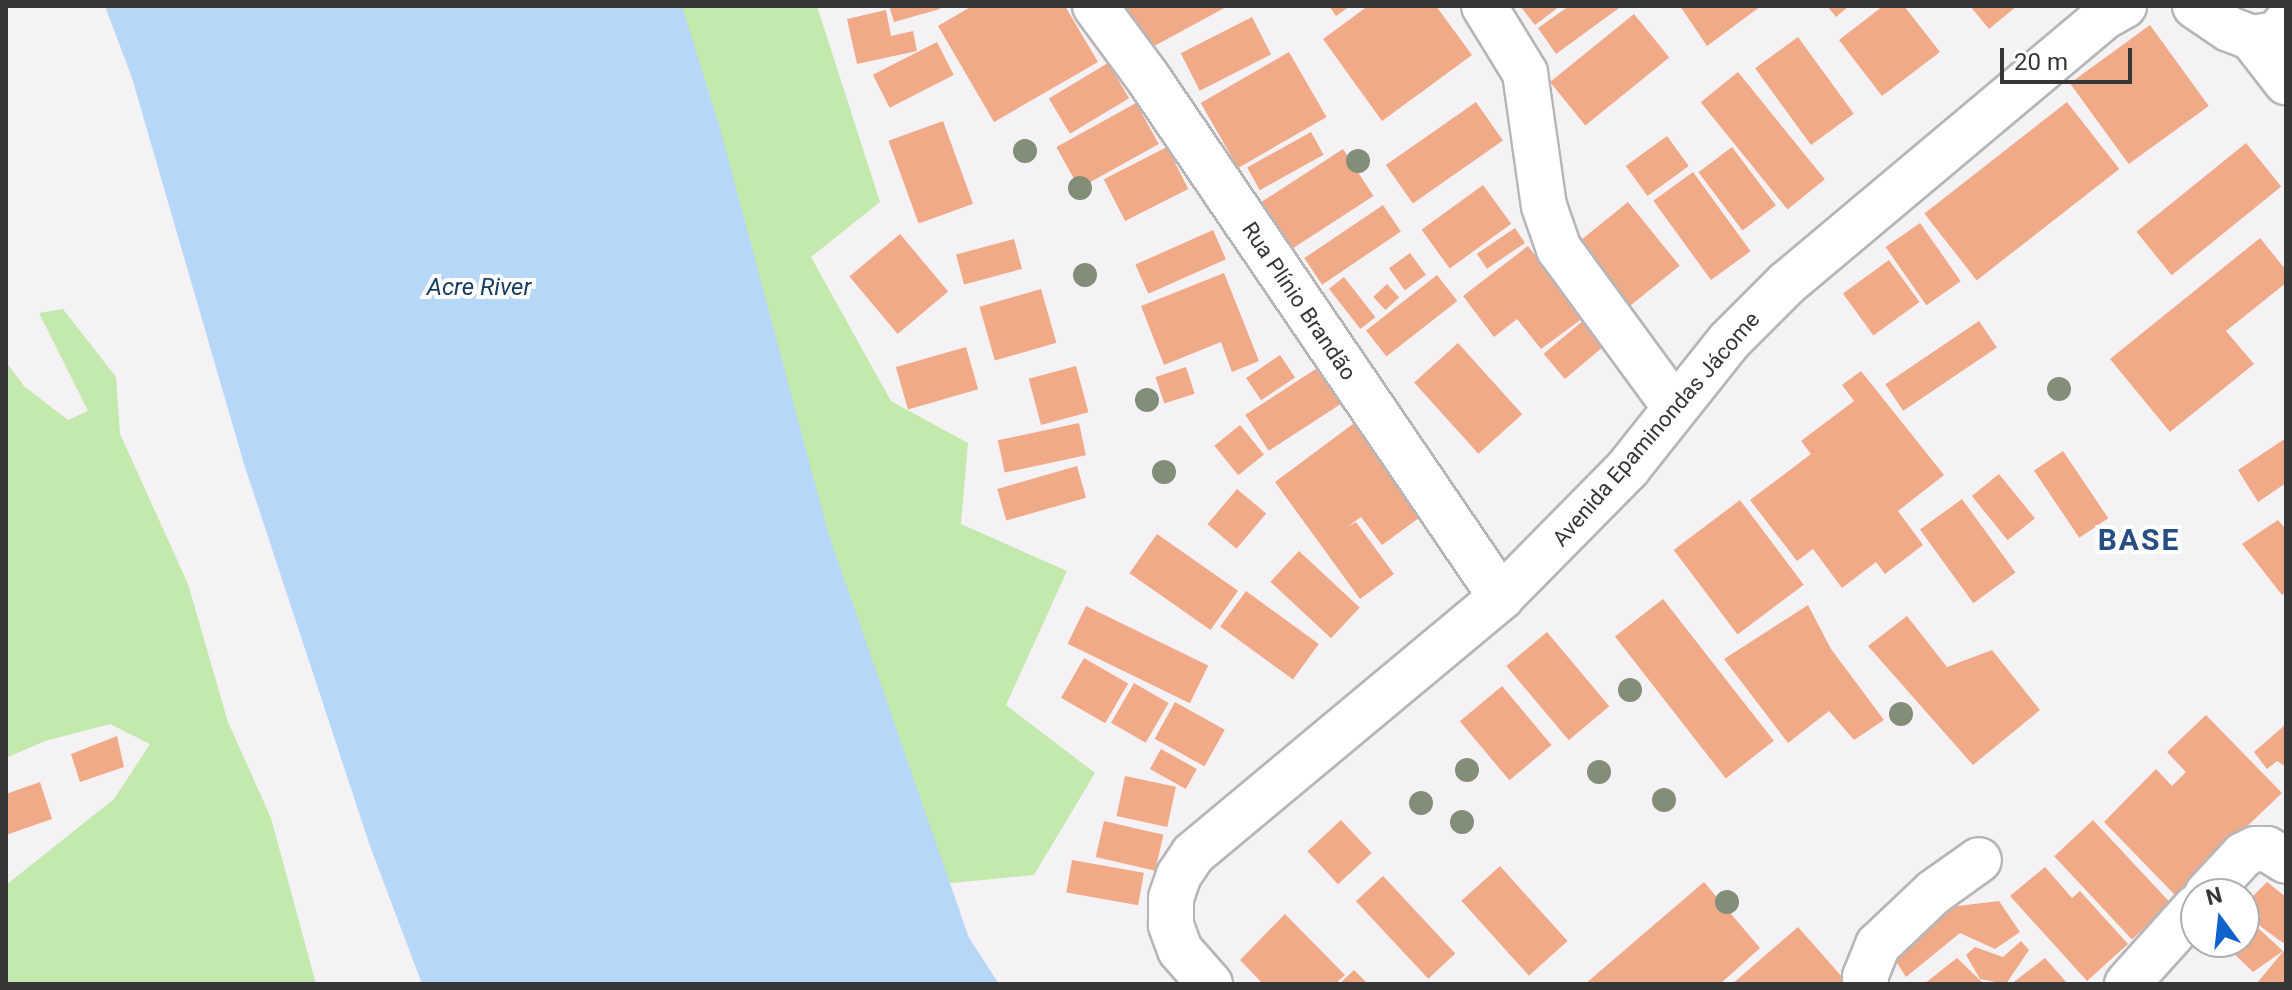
<!DOCTYPE html>
<meta charset="utf-8">
<style>
body{margin:0}
#map{position:relative;width:2292px;height:990px;overflow:hidden;background:#f5f2f5;font-family:Roboto,sans-serif}
div>[style]{position:absolute}
.green>*{inset:0;background:#c3e9ad}
.water>*{inset:0;background:#b6d7f8}
.building>*{inset:0;background:#f1aa88;transform-origin:0 0}
.roads{filter:drop-shadow(2px 0 #b8b5b9) drop-shadow(-2px 0 #b8b5b9) drop-shadow(0 2px #b8b5b9) drop-shadow(0 -2px #b8b5b9)}
.street>*{height:44px;margin:-22px;padding:0 22px;transform-origin:22px;border-radius:22px;background:#fff}
.secondary>*{height:44px;margin:-22px;padding:0 22px;transform-origin:22px;border-radius:22px;background:#fff}
.trees>*{width:24px;height:24px;margin:-12px;border-radius:50%;background:#828e77}
span{translate:-50% -50%;white-space:nowrap;text-align:center;line-height:1.15;-webkit-text-stroke:8px #fff;paint-order:stroke}
.street-label{font-size:22px;color:#363537}
.water-label{font-size:24px;color:#173e62;font-style:italic}
.district-label{font-size:30px;color:#284d83;font-weight:700;letter-spacing:2px}
.frame{position:absolute;inset:0;border:8px solid #363537;pointer-events:none}
.north{position:absolute;left:2180px;top:878px;width:80px;height:80px;box-sizing:border-box;background:#fff;border:2px solid #afaeaf;border-radius:50%;rotate:345deg;font-size:22px;font-weight:700;line-height:32px;text-align:center;color:#363537}
.north::after{content:'';display:block;margin:auto;width:28px;height:36px;background:#0f62cc;clip-path:polygon(50% 0,100% 100%,50% 72%,0 100%)}
.scale{position:absolute;left:2000px;top:48px;width:132px;height:36px;box-sizing:border-box;border:4px solid #363537;border-top:0;padding-left:10px;font-size:24px;line-height:28px;white-space:nowrap;color:#363537;-webkit-text-stroke:6px #fff;paint-order:stroke}
</style>
<div id="map">
<div class="green">
<i style="clip-path:polygon(635px 6px,817px 6px,880px 202px,811px 257px,891px 401px,968px 443px,961px 524px,1067px 571px,1006px 705px,1095px 773px,1034px 875px,881px 890px)"></i>
<i style="clip-path:polygon(63px 309px,116px 377px,120px 434px,188px 584px,228px 722px,271px 818px,316px 984px,6px 984px,6px 885px,114px 799px,150px 744px,110px 724px,45px 741px,6px 758px,6px 362px,24px 386px,68px 420px,88px 411px,39px 313px)"></i>
</div>
<div class="water">
<i style="clip-path:polygon(105px 6px,682px 6px,720px 128px,828px 532px,969px 938px,999px 984px,422px 984px,370px 846px,244px 464px,132px 78px)"></i>
</div>
<div class="building">
<i style="clip-path:polygon(889px 6px,939px 6px,940px 9px,894px 22px)"></i>
<i style="clip-path:polygon(972px 6px,1065px 6px,1098px 62px,994px 122px,938px 26px)"></i>
<i style="clip-path:polygon(1124px 6px,1228px 6px,1147px 50px)"></i>
<i style="clip-path:polygon(1329px 6px,1350px 6px,1336px 16px)"></i>
<i style="clip-path:polygon(1368px 6px,1436px 6px,1472px 55px,1382px 121px,1323px 39px)"></i>
<i style="clip-path:polygon(1520px 6px,1560px 6px,1535px 25px)"></i>
<i style="clip-path:polygon(1569px 6px,1618px 6px,1619px 8px,1556px 54px,1538px 28px)"></i>
<i style="clip-path:polygon(1680px 6px,1761px 6px,1707px 46px)"></i>
<i style="clip-path:polygon(1827px 6px,1849px 6px,1836px 17px)"></i>
<i style="clip-path:polygon(1883px 6px,1904px 6px,1940px 52px,1882px 96px,1839px 40px)"></i>
<i style="clip-path:polygon(1970px 6px,2017px 6px,1989px 29px)"></i>
<i style="clip-path:polygon(886px 10px,891px 36px,913px 31px,917px 51px,857px 64px,847px 19px)"></i>
<i style="left:1634px;top:14px;width:56px;height:108px;rotate:51deg"></i>
<i style="left:1252px;top:17px;width:42px;height:80px;rotate:63deg"></i>
<i style="left:2150px;top:25px;width:100px;height:99px;rotate:54deg"></i>
<i style="left:1798px;top:37px;width:95px;height:53px;rotate:54deg"></i>
<i style="left:937px;top:42px;width:37px;height:72px;rotate:63deg"></i>
<i style="left:1289px;top:52px;width:75px;height:102px;rotate:60deg"></i>
<i style="left:1108px;top:63px;width:41px;height:69px;rotate:59deg"></i>
<i style="left:1738px;top:72px;width:138px;height:48px;rotate:51deg"></i>
<i style="left:1476px;top:102px;width:47px;height:110px;rotate:55deg"></i>
<i style="left:2067px;top:102px;width:85px;height:181px;rotate:52deg"></i>
<i style="left:1136px;top:103px;width:47px;height:91px;rotate:61deg"></i>
<i style="left:943px;top:121px;width:88px;height:58px;rotate:70deg"></i>
<i style="left:1311px;top:132px;width:26px;height:73px;rotate:61deg"></i>
<i style="left:1667px;top:136px;width:37px;height:51px;rotate:54deg"></i>
<i style="left:2246px;top:143px;width:56px;height:141px;rotate:51deg"></i>
<i style="left:1167px;top:147px;width:47px;height:71px;rotate:63deg"></i>
<i style="left:1732px;top:147px;width:73px;height:42px;rotate:53deg"></i>
<i style="left:1343px;top:149px;width:56px;height:98px;rotate:57deg"></i>
<i style="left:1693px;top:172px;width:98px;height:49px;rotate:54deg"></i>
<i style="left:1483px;top:185px;width:48px;height:76px;rotate:54deg"></i>
<i style="left:1628px;top:202px;width:82px;height:66px;rotate:51deg"></i>
<i style="left:1383px;top:205px;width:32px;height:95px;rotate:56deg"></i>
<i style="left:1920px;top:223px;width:71px;height:42px;rotate:55deg"></i>
<i style="left:1515px;top:228px;width:18px;height:46px;rotate:56deg"></i>
<i style="left:1213px;top:230px;width:32px;height:85px;rotate:66deg"></i>
<i style="left:900px;top:234px;width:75px;height:66px;rotate:50deg"></i>
<i style="clip-path:polygon(2260px 238px,2286px 270px,2286px 283px,2226px 331px,2254px 364px,2170px 432px,2110px 359px)"></i>
<i style="left:1014px;top:239px;width:31px;height:60px;rotate:75deg"></i>
<i style="clip-path:polygon(1528px 246px,1583px 318px,1541px 349px,1517px 319px,1494px 337px,1463px 296px)"></i>
<i style="left:1410px;top:253px;width:27px;height:26px;rotate:54deg"></i>
<i style="left:1889px;top:260px;width:52px;height:57px;rotate:54deg"></i>
<i style="clip-path:polygon(1224px 273px,1259px 361px,1232px 372px,1221px 342px,1164px 365px,1141px 306px)"></i>
<i style="left:1437px;top:275px;width:33px;height:90px;rotate:52deg"></i>
<i style="left:1344px;top:277px;width:51px;height:19px;rotate:52deg"></i>
<i style="left:1387px;top:284px;width:18px;height:19px;rotate:47deg"></i>
<i style="left:1041px;top:289px;width:56px;height:64px;rotate:74deg"></i>
<i style="left:1585px;top:319px;width:33px;height:54px;rotate:50deg"></i>
<i style="left:1979px;top:321px;width:32px;height:113px;rotate:56deg"></i>
<i style="left:1458px;top:343px;width:96px;height:59px;rotate:48deg"></i>
<i style="left:966px;top:347px;width:44px;height:73px;rotate:74deg"></i>
<i style="left:1280px;top:355px;width:27px;height:41px;rotate:56deg"></i>
<i style="left:1325px;top:363px;width:43px;height:95px;rotate:57deg"></i>
<i style="left:1076px;top:366px;width:48px;height:49px;rotate:75deg"></i>
<i style="left:1186px;top:367px;width:28px;height:32px;rotate:72deg"></i>
<i style="clip-path:polygon(1861px 371px,1944px 475px,1898px 511px,1923px 545px,1885px 574px,1876px 562px,1842px 588px,1813px 549px,1797px 561px,1750px 500px,1811px 454px,1801px 441px,1854px 401px,1842px 385px)"></i>
<i style="clip-path:polygon(1365px 415px,1434px 507px,1382px 545px,1361px 517px,1347px 527px,1356px 522px,1394px 574px,1360px 599px,1275px 482px)"></i>
<i style="left:1079px;top:423px;width:33px;height:83px;rotate:78deg"></i>
<i style="left:1240px;top:425px;width:38px;height:33px;rotate:51deg"></i>
<i style="clip-path:polygon(2286px 438px,2286px 483px,2258px 502px,2238px 470px)"></i>
<i style="left:2063px;top:451px;width:81px;height:35px;rotate:56deg"></i>
<i style="left:1077px;top:466px;width:33px;height:83px;rotate:74deg"></i>
<i style="left:1999px;top:474px;width:57px;height:35px;rotate:51deg"></i>
<i style="left:1237px;top:489px;width:38px;height:46px;rotate:40deg"></i>
<i style="left:1962px;top:499px;width:91px;height:52px;rotate:54deg"></i>
<i style="left:1740px;top:500px;width:106px;height:83px;rotate:53deg"></i>
<i style="clip-path:polygon(2278px 520px,2286px 529px,2286px 592px,2282px 595px,2242px 544px)"></i>
<i style="left:1157px;top:534px;width:99px;height:48px;rotate:35deg"></i>
<i style="left:1299px;top:551px;width:83px;height:42px;rotate:43deg"></i>
<i style="left:1246px;top:591px;width:90px;height:44px;rotate:36deg"></i>
<i style="left:1663px;top:599px;width:180px;height:61px;rotate:52deg"></i>
<i style="clip-path:polygon(1808px 605px,1831px 649px,1884px 720px,1854px 740px,1829px 711px,1788px 743px,1724px 659px)"></i>
<i style="left:1086px;top:606px;width:136px;height:42px;rotate:26deg"></i>
<i style="clip-path:polygon(1907px 616px,1947px 667px,1992px 650px,2040px 710px,1973px 765px,1868px 646px)"></i>
<i style="left:1547px;top:632px;width:97px;height:53px;rotate:50deg"></i>
<i style="left:1084px;top:658px;width:51px;height:46px;rotate:30deg"></i>
<i style="left:1134px;top:683px;width:40px;height:46px;rotate:30deg"></i>
<i style="left:1502px;top:686px;width:77px;height:55px;rotate:50deg"></i>
<i style="left:1175px;top:702px;width:57px;height:42px;rotate:29deg"></i>
<i style="clip-path:polygon(2206px 715px,2282px 793px,2175px 895px,2104px 822px,2156px 769px,2172px 786px,2186px 772px,2167px 752px)"></i>
<i style="clip-path:polygon(2286px 724px,2286px 767px,2277px 761px,2267px 769px,2254px 752px)"></i>
<i style="clip-path:polygon(117px 736px,124px 767px,80px 782px,71px 754px)"></i>
<i style="left:1161px;top:749px;width:41px;height:23px;rotate:29deg"></i>
<i style="left:1125px;top:776px;width:52px;height:41px;rotate:12deg"></i>
<i style="clip-path:polygon(40px 782px,52px 819px,6px 835px,6px 794px)"></i>
<i style="left:1341px;top:820px;width:45px;height:46px;rotate:47deg"></i>
<i style="left:2093px;top:820px;width:114px;height:53px;rotate:47deg"></i>
<i style="left:1104px;top:821px;width:61px;height:37px;rotate:13deg"></i>
<i style="left:1072px;top:860px;width:73px;height:33px;rotate:10deg"></i>
<i style="left:1500px;top:866px;width:101px;height:52px;rotate:48deg"></i>
<i style="clip-path:polygon(2045px 867px,2072px 898px,2080px 891px,2128px 944px,2087px 981px,2010px 896px)"></i>
<i style="left:1383px;top:876px;width:106px;height:37px;rotate:47deg"></i>
<i style="clip-path:polygon(1704px 882px,1760px 948px,1720px 984px,1585px 984px)"></i>
<i style="clip-path:polygon(2267px 882px,2286px 897px,2286px 940px,2283px 943px,2244px 914px,2244px 905px)"></i>
<i style="clip-path:polygon(1999px 901px,2020px 932px,1995px 949px,1960px 933px,1906px 977px,1890px 952px,1941px 908px)"></i>
<i style="clip-path:polygon(1285px 914px,1345px 975px,1335px 984px,1263px 984px,1240px 960px)"></i>
<i style="clip-path:polygon(2244px 915px,2283px 951px,2253px 972px,2222px 942px,2244px 942px)"></i>
<i style="clip-path:polygon(1798px 927px,1844px 979px,1841px 984px,1732px 984px)"></i>
<i style="clip-path:polygon(2021px 941px,2029px 950px,2006px 984px,1980px 979px,1966px 955px,1975px 947px,2003px 957px)"></i>
<i style="clip-path:polygon(2286px 948px,2286px 984px,2258px 984px,2257px 983px)"></i>
<i style="clip-path:polygon(1957px 958px,1984px 984px,1924px 984px)"></i>
<i style="clip-path:polygon(2045px 958px,2068px 984px,2011px 984px)"></i>
<i style="clip-path:polygon(1354px 970px,1368px 984px,1339px 984px)"></i>
</div>
<div class="roads">
<div class="street">
<i style="left:1095px;top:6px;width:89px;rotate:53.6deg"></i>
<i style="left:1148px;top:78px;width:628px;rotate:55.78deg"></i>
<i style="left:1484px;top:6px;width:79px;rotate:58.5deg"></i>
<i style="left:1525px;top:73px;width:134px;rotate:81.9deg"></i>
<i style="left:1544px;top:206px;width:46px;rotate:70.8deg"></i>
<i style="left:1559px;top:249px;width:195px;rotate:53.8deg"></i>
<i style="left:2252px;top:38px;width:56px;rotate:52.3deg"></i>
<i style="left:2207px;top:894px;width:53px;rotate:-47.3deg"></i>
<i style="left:2243px;top:855px;width:13px;rotate:-27deg"></i>
<i style="left:2255px;top:849px;width:12px"></i>
<i style="left:2267px;top:849px;width:22px;rotate:32deg"></i>
<i style="left:1210px;top:984px;width:45px;rotate:-131.4deg"></i>
<i style="left:1180px;top:950px;width:27px;rotate:-110deg"></i>
<i style="left:1171px;top:925px;width:27px;rotate:-90deg"></i>
<i style="left:1171px;top:898px;width:24px;rotate:-71deg"></i>
<i style="left:1179px;top:875px;width:25px;rotate:-56deg"></i>
<i style="left:1193px;top:854px;width:401px;rotate:-39.8deg"></i>
<i style="left:1501px;top:597px;width:181px;rotate:-45.4deg"></i>
<i style="left:1628px;top:468px;width:162px;rotate:-51.5deg"></i>
<i style="left:1729px;top:341px;width:81px;rotate:-45deg"></i>
<i style="left:1786px;top:284px;width:415px;rotate:-40deg"></i>
<i style="left:2104px;top:17px;width:23px;rotate:-29deg"></i>
<i style="left:1866px;top:984px;width:7px;rotate:-98deg"></i>
<i style="left:1865px;top:977px;width:35px;rotate:-68deg"></i>
<i style="left:1878px;top:945px;width:77px;rotate:-43.4deg"></i>
<i style="left:1934px;top:892px;width:55px;rotate:-35.4deg"></i>
<i style="left:2127px;top:984px;width:103px;rotate:-48.1deg"></i>
</div>
<div class="secondary">
<i style="left:2195px;top:6px;width:41px;rotate:34.1deg"></i>
<i style="left:2229px;top:29px;width:25px;rotate:21deg"></i>
<i style="left:2252px;top:38px;width:25px;rotate:-9deg"></i>
<i style="left:2277px;top:34px;width:14px;rotate:-51deg"></i>
</div>
</div>
<div class="trees">
<i style="left:1025px;top:151px"></i>
<i style="left:1358px;top:161px"></i>
<i style="left:1080px;top:188px"></i>
<i style="left:1085px;top:275px"></i>
<i style="left:2059px;top:389px"></i>
<i style="left:1147px;top:400px"></i>
<i style="left:1164px;top:472px"></i>
<i style="left:1630px;top:690px"></i>
<i style="left:1901px;top:714px"></i>
<i style="left:1467px;top:770px"></i>
<i style="left:1599px;top:772px"></i>
<i style="left:1664px;top:800px"></i>
<i style="left:1421px;top:803px"></i>
<i style="left:1462px;top:822px"></i>
<i style="left:1727px;top:902px"></i>
</div>
<div class="street-label">
<span style="left:1299px;top:301px;rotate:56deg">Rua Plínio Brandão</span>
<span style="left:1656px;top:429px;rotate:-49deg">Avenida Epaminondas Jácome</span>
</div>
<div class="water-label">
<span style="left:479px;top:288px">Acre River</span>
</div>
<div class="district-label">
<span style="left:2139px;top:540px">BASE</span>
</div>
<div class="frame"></div>
<div class="north">N</div>
<div class="scale">20 m</div>
</div>
